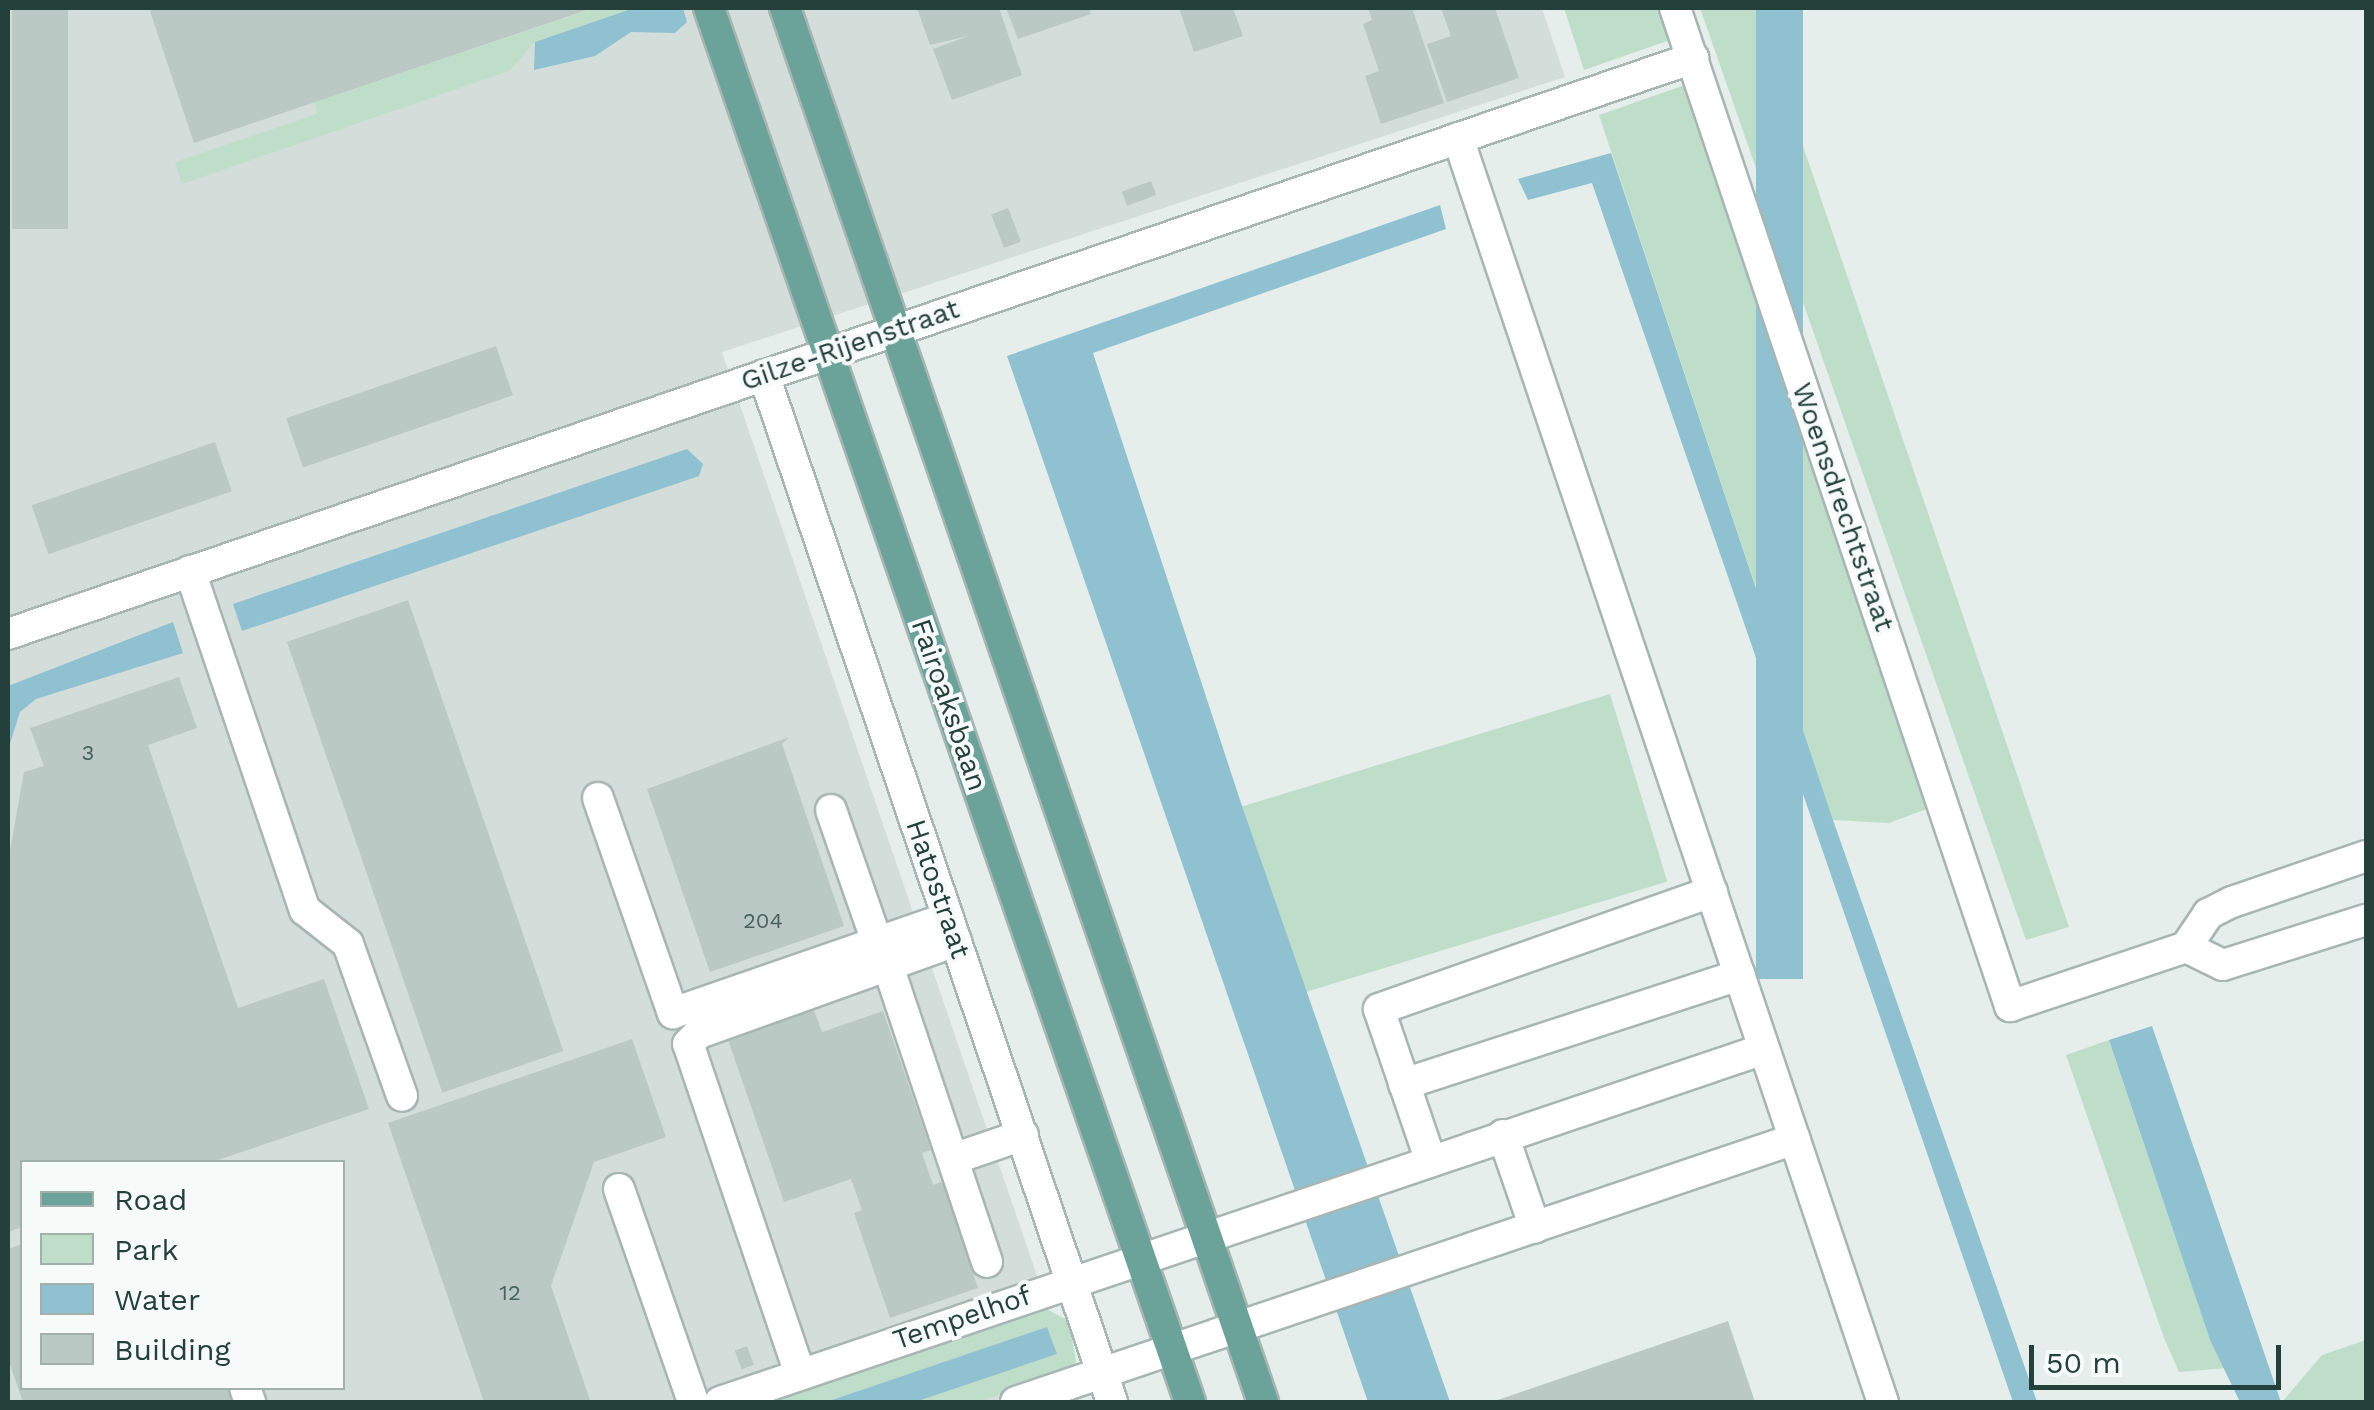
<!DOCTYPE html>
<style>
body{margin:0}
#map{position:relative;width:2374px;height:1410px;overflow:hidden;background:#e5eeeb;font-family:"Work Sans",sans-serif}
div>[style]{position:absolute}
.built>*{inset:0;background:#d3deda}
.green>*{inset:0;background:#bfdeca;transform-origin:0 0}
.water>*{inset:0;background:#8fc1d1;transform-origin:0 0}
.building>*{inset:0;background:#bac9c4;transform-origin:0 0}
.roads{filter:drop-shadow(2px 0 #a7b6b3) drop-shadow(-2px 0 #a7b6b3) drop-shadow(0 2px #a7b6b3) drop-shadow(0 -2px #a7b6b3)}
.minor>*{height:30px;margin:-15px;padding:0 15px;transform-origin:15px;border-radius:15px;background:#fff}
.major>*{height:30px;margin:-15px;padding:0 15px;transform-origin:15px;border-radius:15px;background:#6ba299}
span{translate:-50% -50%;white-space:nowrap;text-align:center;line-height:1.15;-webkit-text-stroke:8px #f6faf8;paint-order:stroke}
.number-label{font-size:22px;color:#4a625d}
.number-label span{-webkit-text-stroke-width:0}
.street-label{font-size:28px;color:#24403b}
.frame{position:absolute;inset:0;border:10px solid #24403b;pointer-events:none}
.legend{position:absolute;left:20px;top:1160px;width:325px;height:230px;box-sizing:border-box;background:#f6faf8;border:2px solid #a2b0ac;margin:0;padding:12px 18px;list-style:none;font-size:30px;color:#24403b}
.legend li{display:flex;align-items:center;gap:20px;height:50px}
.legend b{width:50px;border:2px solid #a2b0ac}
.scale{position:absolute;left:2029px;top:1345px;width:252px;height:45px;box-sizing:border-box;border:5px solid #24403b;border-top:0;padding-left:12px;font-size:30px;line-height:35px;white-space:nowrap;color:#24403b;-webkit-text-stroke:8px #f6faf8;paint-order:stroke}
</style>
<div id="map">
<div class="built">
<i style="clip-path:polygon(evenodd,8px 8px,1542px 8px,1565px 77px,722px 352px,1080px 1402px,8px 1402px,8px 8px,22px 1162px,342px 1162px,342px 1388px,22px 1388px,22px 1162px)"></i>
</div>
<div class="green">
<i style="clip-path:polygon(595px 8px,634px 8px,535px 42px,509px 71px,182px 184px,175px 162px,317px 114px,315px 102px)"></i>
<i style="clip-path:polygon(1564px 8px,1659px 8px,1670px 40px,1584px 70px)"></i>
<i style="clip-path:polygon(1700px 8px,1756px 8px,2069px 927px,2026px 940px)"></i>
<i style="clip-path:polygon(1685px 85px,1935px 806px,1889px 823px,1833px 820px,1599px 115px)"></i>
<i style="left:1610px;top:694px;width:196px;height:385px;rotate:73deg"></i>
<i style="clip-path:polygon(2109px 1040px,2210px 1340px,2227px 1368px,2179px 1372px,2164px 1338px,2066px 1055px)"></i>
<i style="clip-path:polygon(1043px 1307px,1069px 1321px,1076px 1362px,1064px 1373px,978px 1402px,915px 1402px,1057px 1354px,1047px 1327px,826px 1402px,758px 1402px)"></i>
<i style="clip-path:polygon(2366px 1340px,2366px 1402px,2282px 1402px,2322px 1355px)"></i>
</div>
<div class="water">
<i style="clip-path:polygon(634px 8px,683px 8px,687px 22px,675px 33px,631px 32px,595px 56px,534px 70px,535px 42px)"></i>
<i style="left:1756px;top:8px;width:47px;height:971px"></i>
<i style="clip-path:polygon(1611px 153px,1833px 820px,2037px 1402px,2013px 1402px,1592px 183px,1528px 200px,1518px 179px)"></i>
<i style="clip-path:polygon(1440px 205px,1446px 229px,1093px 353px,1243px 809px,1450px 1402px,1368px 1402px,1007px 356px)"></i>
<i style="clip-path:polygon(687px 449px,703px 464px,699px 476px,242px 631px,233px 604px)"></i>
<i style="clip-path:polygon(173px 622px,183px 653px,36px 699px,20px 712px,8px 750px,8px 686px)"></i>
<i style="clip-path:polygon(2152px 1026px,2281px 1402px,2240px 1402px,2210px 1340px,2109px 1040px)"></i>
<i style="clip-path:polygon(1047px 1327px,1057px 1354px,915px 1402px,826px 1402px)"></i>
</div>
<div class="building">
<i style="left:12px;top:8px;width:56px;height:221px"></i>
<i style="clip-path:polygon(149px 8px,593px 8px,194px 143px)"></i>
<i style="clip-path:polygon(917px 8px,999px 8px,1022px 75px,952px 100px,933px 49px,968px 36px,930px 45px)"></i>
<i style="clip-path:polygon(1006px 8px,1089px 8px,1091px 14px,1018px 39px)"></i>
<i style="clip-path:polygon(1179px 8px,1233px 8px,1243px 36px,1194px 52px)"></i>
<i style="clip-path:polygon(1368px 8px,1412px 8px,1444px 103px,1381px 124px,1365px 76px,1379px 71px,1363px 24px,1372px 20px)"></i>
<i style="clip-path:polygon(1441px 8px,1495px 8px,1519px 78px,1447px 102px,1427px 44px,1451px 36px)"></i>
<i style="left:1151px;top:181px;width:15px;height:31px;rotate:70deg"></i>
<i style="left:1008px;top:208px;width:36px;height:18px;rotate:69deg"></i>
<i style="left:496px;top:346px;width:52px;height:222px;rotate:71deg"></i>
<i style="left:215px;top:442px;width:52px;height:194px;rotate:71deg"></i>
<i style="left:408px;top:600px;width:477px;height:128px;rotate:71deg"></i>
<i style="clip-path:polygon(179px 677px,197px 728px,148px 745px,238px 1008px,324px 979px,369px 1109px,212px 1162px,22px 1162px,22px 1227px,8px 1232px,8px 862px,24px 772px,44px 766px,30px 728px)"></i>
<i style="clip-path:polygon(789px 737px,782px 744px,844px 926px,710px 972px,647px 789px)"></i>
<i style="clip-path:polygon(812px 1005px,822px 1032px,883px 1011px,931px 1150px,922px 1153px,933px 1185px,942px 1182px,978px 1288px,890px 1318px,854px 1213px,862px 1210px,851px 1179px,784px 1202px,726px 1034px)"></i>
<i style="clip-path:polygon(632px 1039px,666px 1137px,594px 1162px,551px 1286px,590px 1400px,484px 1402px,388px 1123px)"></i>
<i style="clip-path:polygon(22px 1244px,22px 1388px,230px 1388px,235px 1402px,23px 1402px,8px 1359px,8px 1249px)"></i>
<i style="clip-path:polygon(1728px 1321px,1755px 1402px,1492px 1402px)"></i>
<i style="left:747px;top:1346px;width:20px;height:13px;rotate:70deg"></i>
</div>
<div class="roads">
<div class="minor">
<i style="left:1675px;top:8px;width:1053px;rotate:71.44deg"></i>
<i style="left:2010px;top:1006px;width:186px;rotate:-18.5deg"></i>
<i style="left:2186px;top:947px;width:40px;rotate:-56deg"></i>
<i style="left:2208px;top:914px;width:27px;rotate:-27deg"></i>
<i style="left:2232px;top:902px;width:142px;rotate:-18.9deg"></i>
<i style="left:1458px;top:138px;width:1334px;rotate:71.42deg"></i>
<i style="left:764px;top:375px;width:1084px;rotate:71.28deg"></i>
<i style="left:190px;top:571px;width:358px;rotate:71.3deg"></i>
<i style="left:305px;top:910px;width:55px;rotate:38.3deg"></i>
<i style="left:348px;top:944px;width:161px;rotate:70.4deg"></i>
<i style="left:8px;top:634px;width:1781px;rotate:-18.87deg"></i>
<i style="left:598px;top:798px;width:228px;rotate:70.8deg"></i>
<i style="left:673px;top:1013px;width:291px;rotate:-19.1deg"></i>
<i style="left:831px;top:810px;width:140px;rotate:70.8deg"></i>
<i style="left:2186px;top:947px;width:41px;rotate:25.9deg"></i>
<i style="left:2223px;top:965px;width:150px;rotate:-17.5deg"></i>
<i style="left:888px;top:966px;width:312px;rotate:71.5deg"></i>
<i style="left:1404px;top:1084px;width:353px;rotate:-18deg"></i>
<i style="left:1503px;top:1135px;width:98px;rotate:71deg"></i>
<i style="left:953px;top:1159px;width:74px;rotate:-18.9deg"></i>
<i style="left:1430px;top:1159px;width:158px;rotate:-108.8deg"></i>
<i style="left:1379px;top:1009px;width:353px;rotate:-19.4deg"></i>
<i style="left:619px;top:1189px;width:225px;rotate:70.8deg"></i>
<i style="left:800px;top:1374px;width:348px;rotate:-108.7deg"></i>
<i style="left:688px;top:1044px;width:16px;rotate:-45deg"></i>
<i style="left:699px;top:1033px;width:273px;rotate:-19.7deg"></i>
<i style="left:245px;top:1388px;width:15px;rotate:70deg"></i>
<i style="left:720px;top:1402px;width:1102px;rotate:-18.68deg"></i>
<i style="left:1016px;top:1402px;width:822px;rotate:-18.66deg"></i>
</div>
<div class="major">
<i style="left:709px;top:8px;width:1475px;rotate:70.96deg"></i>
<i style="left:785px;top:8px;width:1474px;rotate:71.07deg"></i>
</div>
</div>
<div class="number-label">
<span style="left:88px;top:753px">3</span>
<span style="left:763px;top:921px">204</span>
<span style="left:510px;top:1293px">12</span>
</div>
<div class="street-label">
<span style="left:850px;top:345px;rotate:-19deg">Gilze-Rijenstraat</span>
<span style="left:1843px;top:507px;rotate:71deg">Woensdrechtstraat</span>
<span style="left:949px;top:705px;rotate:71deg">Fairoaksbaan</span>
<span style="left:938px;top:889px;rotate:71deg">Hatostraat</span>
<span style="left:962px;top:1318px;rotate:-19deg">Tempelhof</span>
</div>
<div class="frame"></div>
<ul class="legend">
<li><b style="height:12px;background:#6ba299"></b>Road</li>
<li><b style="height:28px;background:#bfdeca"></b>Park</li>
<li><b style="height:28px;background:#8fc1d1"></b>Water</li>
<li><b style="height:28px;background:#bac9c4"></b>Building</li>
</ul>
<div class="scale">50 m</div>
</div>
